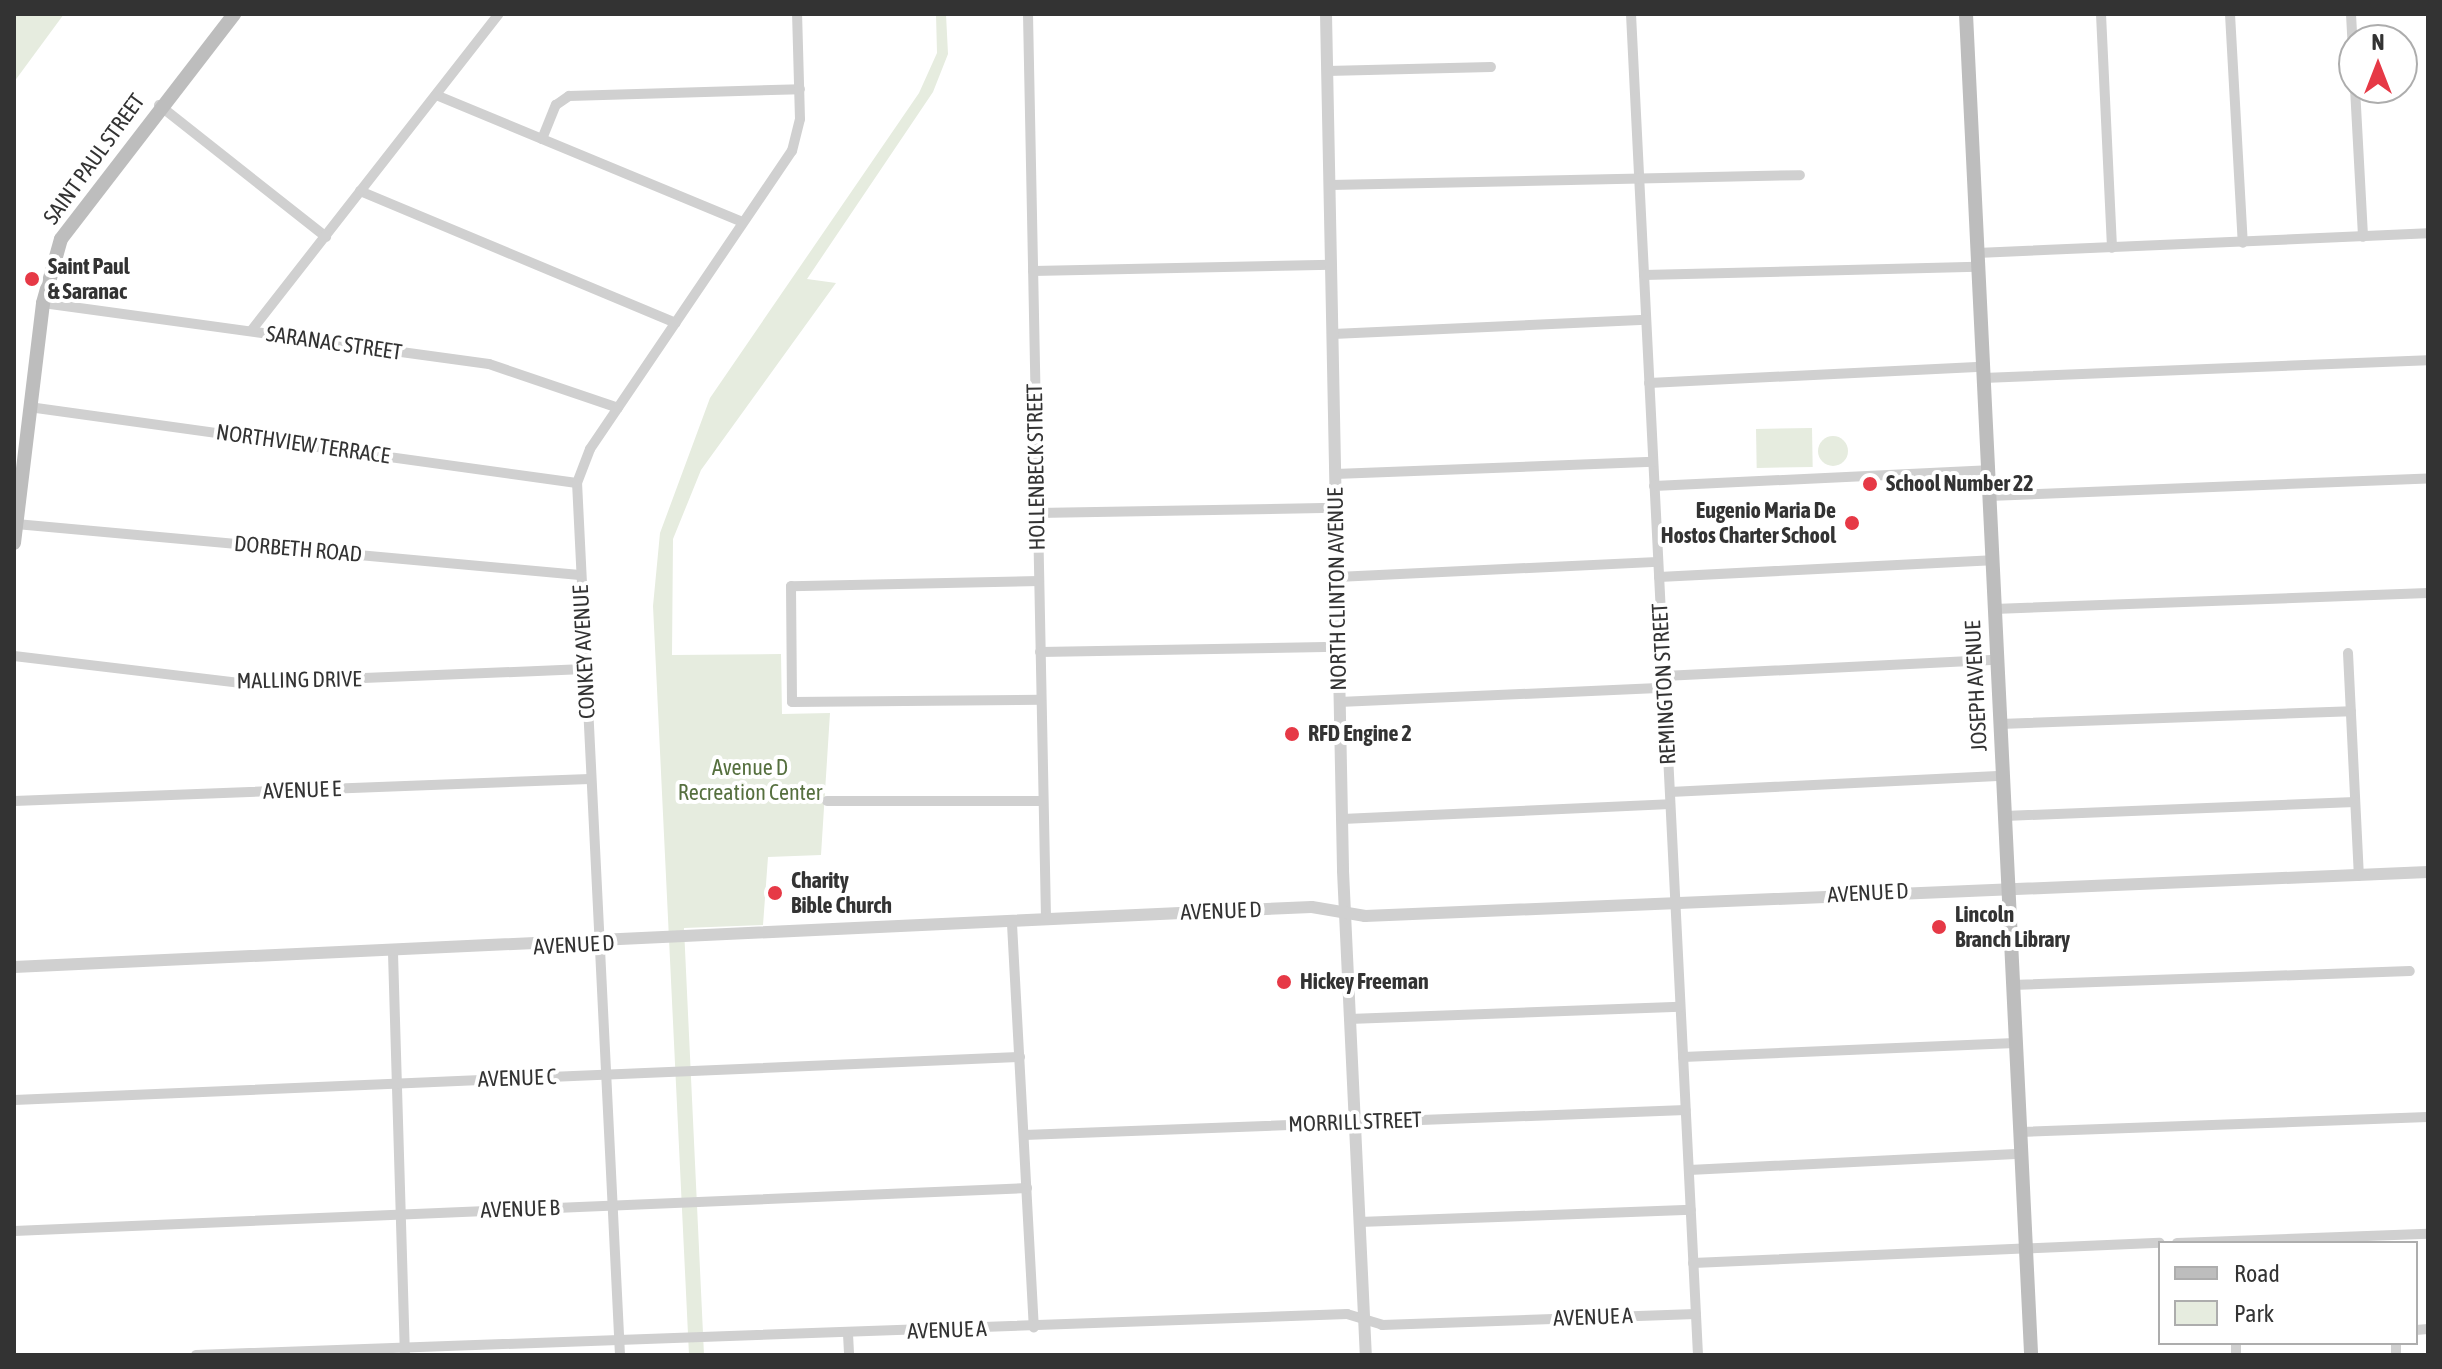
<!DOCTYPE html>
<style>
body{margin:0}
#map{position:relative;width:2442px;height:1369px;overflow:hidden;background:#fff;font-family:"Asap Condensed",sans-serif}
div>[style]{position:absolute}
.green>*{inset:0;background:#e6ecdf;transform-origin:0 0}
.round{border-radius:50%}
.minor>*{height:10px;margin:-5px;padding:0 5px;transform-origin:5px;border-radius:5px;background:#d0d0d0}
.tertiary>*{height:12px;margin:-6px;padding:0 6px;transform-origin:6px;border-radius:6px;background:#d0d0d0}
.secondary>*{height:14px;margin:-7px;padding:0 7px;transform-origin:7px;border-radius:7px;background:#bdbdbd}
.dots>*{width:22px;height:22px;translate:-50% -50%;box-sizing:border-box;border:4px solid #fff;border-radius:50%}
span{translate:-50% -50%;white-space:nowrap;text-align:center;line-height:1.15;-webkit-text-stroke:8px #fff;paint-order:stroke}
.street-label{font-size:22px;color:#333}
.poi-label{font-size:22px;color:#333;font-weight:700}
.left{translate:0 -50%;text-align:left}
.right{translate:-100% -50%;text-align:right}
.park-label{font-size:22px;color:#56703f}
.frame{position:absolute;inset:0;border:16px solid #333;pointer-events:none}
.legend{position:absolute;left:2158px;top:1241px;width:260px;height:104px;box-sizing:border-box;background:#fff;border:2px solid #adadad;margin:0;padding:10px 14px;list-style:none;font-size:24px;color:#333}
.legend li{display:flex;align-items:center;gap:16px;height:40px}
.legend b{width:40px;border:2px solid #adadad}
.north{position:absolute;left:2338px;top:24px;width:80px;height:80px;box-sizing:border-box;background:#fff;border:2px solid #adadad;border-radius:50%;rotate:0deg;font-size:22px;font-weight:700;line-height:32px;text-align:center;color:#333}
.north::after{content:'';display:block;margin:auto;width:28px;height:36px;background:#e63946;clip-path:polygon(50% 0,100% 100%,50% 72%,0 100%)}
</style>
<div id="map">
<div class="green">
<i style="clip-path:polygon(14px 14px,64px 14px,14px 82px)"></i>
<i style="clip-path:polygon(936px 14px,946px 14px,948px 54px,933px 92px,807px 279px,836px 283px,701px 470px,673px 539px,672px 655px,781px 654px,782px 714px,830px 713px,821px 855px,768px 857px,763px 925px,684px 928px,704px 1355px,689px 1355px,653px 606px,660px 533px,710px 398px,919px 93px,937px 53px)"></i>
<i style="left:1812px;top:428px;width:39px;height:56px;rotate:89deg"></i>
<i class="round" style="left:1818px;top:436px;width:30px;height:30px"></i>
</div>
<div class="minor">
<i style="left:1028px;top:14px;width:906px;rotate:88.86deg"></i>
<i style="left:1631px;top:14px;width:1343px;rotate:87.14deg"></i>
<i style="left:2101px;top:14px;width:234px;rotate:87.3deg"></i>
<i style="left:2230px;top:14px;width:229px;rotate:86.8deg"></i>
<i style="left:2351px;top:14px;width:55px;rotate:86.9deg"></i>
<i style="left:1327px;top:71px;width:164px;rotate:-1.4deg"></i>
<i style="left:2355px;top:88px;width:149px;rotate:86.9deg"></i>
<i style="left:436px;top:95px;width:332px;rotate:22.5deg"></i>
<i style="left:159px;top:105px;width:213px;rotate:38.3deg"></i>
<i style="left:542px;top:139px;width:37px;rotate:-68deg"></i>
<i style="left:556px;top:105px;width:16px;rotate:-35deg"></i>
<i style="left:569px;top:96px;width:231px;rotate:-1.7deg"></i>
<i style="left:1330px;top:185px;width:470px;rotate:-1.2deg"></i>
<i style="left:360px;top:191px;width:342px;rotate:22.7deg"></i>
<i style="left:1977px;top:253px;width:451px;rotate:-2.5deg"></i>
<i style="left:1033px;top:271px;width:298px;rotate:-1.2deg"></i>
<i style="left:1644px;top:275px;width:333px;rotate:-1.4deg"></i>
<i style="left:43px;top:303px;width:450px;rotate:7.8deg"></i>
<i style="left:489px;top:364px;width:136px;rotate:18.8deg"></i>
<i style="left:251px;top:331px;width:402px;rotate:-52deg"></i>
<i style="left:1333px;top:334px;width:313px;rotate:-2.6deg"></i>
<i style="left:1983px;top:378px;width:445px;rotate:-2.3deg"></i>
<i style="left:1649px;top:383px;width:333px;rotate:-2.8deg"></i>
<i style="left:29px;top:407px;width:553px;rotate:7.9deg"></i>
<i style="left:1335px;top:474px;width:318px;rotate:-2.2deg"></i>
<i style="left:1654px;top:486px;width:334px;rotate:-2.7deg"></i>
<i style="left:1989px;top:496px;width:439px;rotate:-2.3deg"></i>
<i style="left:1037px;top:513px;width:299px;rotate:-1deg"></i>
<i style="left:16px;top:524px;width:566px;rotate:5.17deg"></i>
<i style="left:1337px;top:577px;width:321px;rotate:-2.7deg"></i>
<i style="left:1659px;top:577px;width:333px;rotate:-2.9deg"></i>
<i style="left:1039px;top:581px;width:248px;rotate:178.8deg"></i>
<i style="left:791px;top:586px;width:116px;rotate:89.5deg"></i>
<i style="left:792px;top:702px;width:249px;rotate:-0.5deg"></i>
<i style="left:1994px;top:609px;width:434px;rotate:-2.1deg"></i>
<i style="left:1040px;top:652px;width:299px;rotate:-1deg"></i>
<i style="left:2348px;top:653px;width:223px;rotate:87.2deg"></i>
<i style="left:14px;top:656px;width:227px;rotate:6.8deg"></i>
<i style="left:239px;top:683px;width:346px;rotate:-2.3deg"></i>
<i style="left:1664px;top:676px;width:332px;rotate:-2.8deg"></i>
<i style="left:1339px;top:702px;width:325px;rotate:-2.5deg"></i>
<i style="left:2000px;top:724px;width:351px;rotate:-2.1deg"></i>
<i style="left:1670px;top:792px;width:333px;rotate:-2.8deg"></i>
<i style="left:14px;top:801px;width:576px;rotate:-2.19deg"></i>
<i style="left:827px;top:801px;width:216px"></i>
<i style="left:2005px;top:816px;width:350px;rotate:-2.3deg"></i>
<i style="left:1342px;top:819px;width:328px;rotate:-2.6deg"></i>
<i style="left:1012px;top:924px;width:404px;rotate:86.9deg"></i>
<i style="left:393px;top:953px;width:402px;rotate:88.3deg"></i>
<i style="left:2012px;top:985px;width:398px;rotate:-2deg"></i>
<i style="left:1349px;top:1019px;width:331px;rotate:-2.1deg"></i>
<i style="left:1683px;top:1057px;width:332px;rotate:-2.4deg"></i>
<i style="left:14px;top:1100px;width:1007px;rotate:-2.45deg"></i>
<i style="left:2020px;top:1132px;width:408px;rotate:-2.1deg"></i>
<i style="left:1024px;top:1135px;width:662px;rotate:-2.16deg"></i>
<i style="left:1689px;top:1170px;width:332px;rotate:-2.8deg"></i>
<i style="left:1359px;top:1222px;width:332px;rotate:-2.1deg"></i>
<i style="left:14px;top:1231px;width:1014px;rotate:-2.43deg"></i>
<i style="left:2177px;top:1243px;width:251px;rotate:-2.1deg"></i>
<i style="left:1693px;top:1263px;width:467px;rotate:-2.5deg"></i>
<i style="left:2416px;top:1330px;width:12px;rotate:-5deg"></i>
<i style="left:848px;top:1334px;width:21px;rotate:87deg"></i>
<i style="left:2236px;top:1343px;width:12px;rotate:90deg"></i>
<i style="left:2396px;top:1343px;width:12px;rotate:90deg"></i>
<i style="left:196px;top:1355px;width:1152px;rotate:-2.04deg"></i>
<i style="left:1347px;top:1314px;width:37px;rotate:17deg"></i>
<i style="left:1382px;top:1325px;width:314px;rotate:-2deg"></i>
<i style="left:620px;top:1355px;width:873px;rotate:-92.82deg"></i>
<i style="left:577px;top:483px;width:36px;rotate:-69deg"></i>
<i style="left:590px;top:449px;width:360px;rotate:-55.9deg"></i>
<i style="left:792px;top:151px;width:33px;rotate:-76deg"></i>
<i style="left:800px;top:119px;width:105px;rotate:-91.6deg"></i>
</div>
<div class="tertiary">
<i style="left:1326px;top:14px;width:857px;rotate:88.86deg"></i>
<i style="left:1343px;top:871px;width:485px;rotate:87.3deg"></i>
<i style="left:14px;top:967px;width:1299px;rotate:-2.65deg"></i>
<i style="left:1312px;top:907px;width:54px;rotate:9.6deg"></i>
<i style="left:1365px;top:916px;width:1064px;rotate:-2.37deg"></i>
</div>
<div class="secondary">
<i style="left:1966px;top:14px;width:1343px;rotate:87.22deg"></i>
<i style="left:14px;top:543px;width:242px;rotate:-83.1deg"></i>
<i style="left:43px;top:303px;width:66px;rotate:-74.3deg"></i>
<i style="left:61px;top:239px;width:284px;rotate:-52.4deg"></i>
</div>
<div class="dots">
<i style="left:32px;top:279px;background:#e63946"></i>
<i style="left:1870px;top:484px;background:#e63946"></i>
<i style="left:1852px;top:523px;background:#e63946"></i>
<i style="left:1292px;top:734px;background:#e63946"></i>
<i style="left:775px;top:893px;background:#e63946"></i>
<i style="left:1939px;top:927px;background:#e63946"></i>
<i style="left:1284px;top:982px;background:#e63946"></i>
</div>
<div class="street-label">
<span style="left:94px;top:159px;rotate:-54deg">SAINT PAUL STREET</span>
<span style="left:334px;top:343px;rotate:8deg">SARANAC STREET</span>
<span style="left:303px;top:444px;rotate:8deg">NORTHVIEW TERRACE</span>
<span style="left:1036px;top:467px;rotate:-91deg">HOLLENBECK STREET</span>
<span style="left:298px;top:549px;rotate:5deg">DORBETH ROAD</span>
<span style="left:1337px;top:589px;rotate:-91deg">NORTH CLINTON AVENUE</span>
<span style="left:584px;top:652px;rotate:-93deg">CONKEY AVENUE</span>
<span style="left:299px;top:680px;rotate:-1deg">MALLING DRIVE</span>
<span style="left:1664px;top:684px;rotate:-93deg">REMINGTON STREET</span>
<span style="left:1976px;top:686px;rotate:-93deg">JOSEPH AVENUE</span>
<span style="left:302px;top:790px;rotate:-2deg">AVENUE E</span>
<span style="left:1868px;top:893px;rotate:-3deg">AVENUE D</span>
<span style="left:1221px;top:911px;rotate:-2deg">AVENUE D</span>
<span style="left:574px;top:945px;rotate:-3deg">AVENUE D</span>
<span style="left:517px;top:1078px;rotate:-2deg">AVENUE C</span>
<span style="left:1355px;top:1122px;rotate:-2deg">MORRILL STREET</span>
<span style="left:520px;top:1209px;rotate:-2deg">AVENUE B</span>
<span style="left:1593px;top:1317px;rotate:-2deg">AVENUE A</span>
<span style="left:947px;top:1330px;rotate:-2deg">AVENUE A</span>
</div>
<div class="poi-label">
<span class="left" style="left:48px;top:279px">Saint Paul<br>&amp; Saranac</span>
<span class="left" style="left:1886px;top:484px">School Number 22</span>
<span class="right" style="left:1836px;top:523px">Eugenio Maria De<br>Hostos Charter School</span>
<span class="left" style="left:1308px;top:734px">RFD Engine 2</span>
<span class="left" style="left:791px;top:893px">Charity<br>Bible Church</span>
<span class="left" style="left:1955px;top:927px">Lincoln<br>Branch Library</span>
<span class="left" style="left:1300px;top:982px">Hickey Freeman</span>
</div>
<div class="park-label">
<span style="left:750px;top:780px">Avenue D<br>Recreation Center</span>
</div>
<div class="frame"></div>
<ul class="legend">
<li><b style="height:10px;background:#bdbdbd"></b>Road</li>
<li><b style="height:22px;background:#e6ecdf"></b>Park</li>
</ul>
<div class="north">N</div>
</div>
